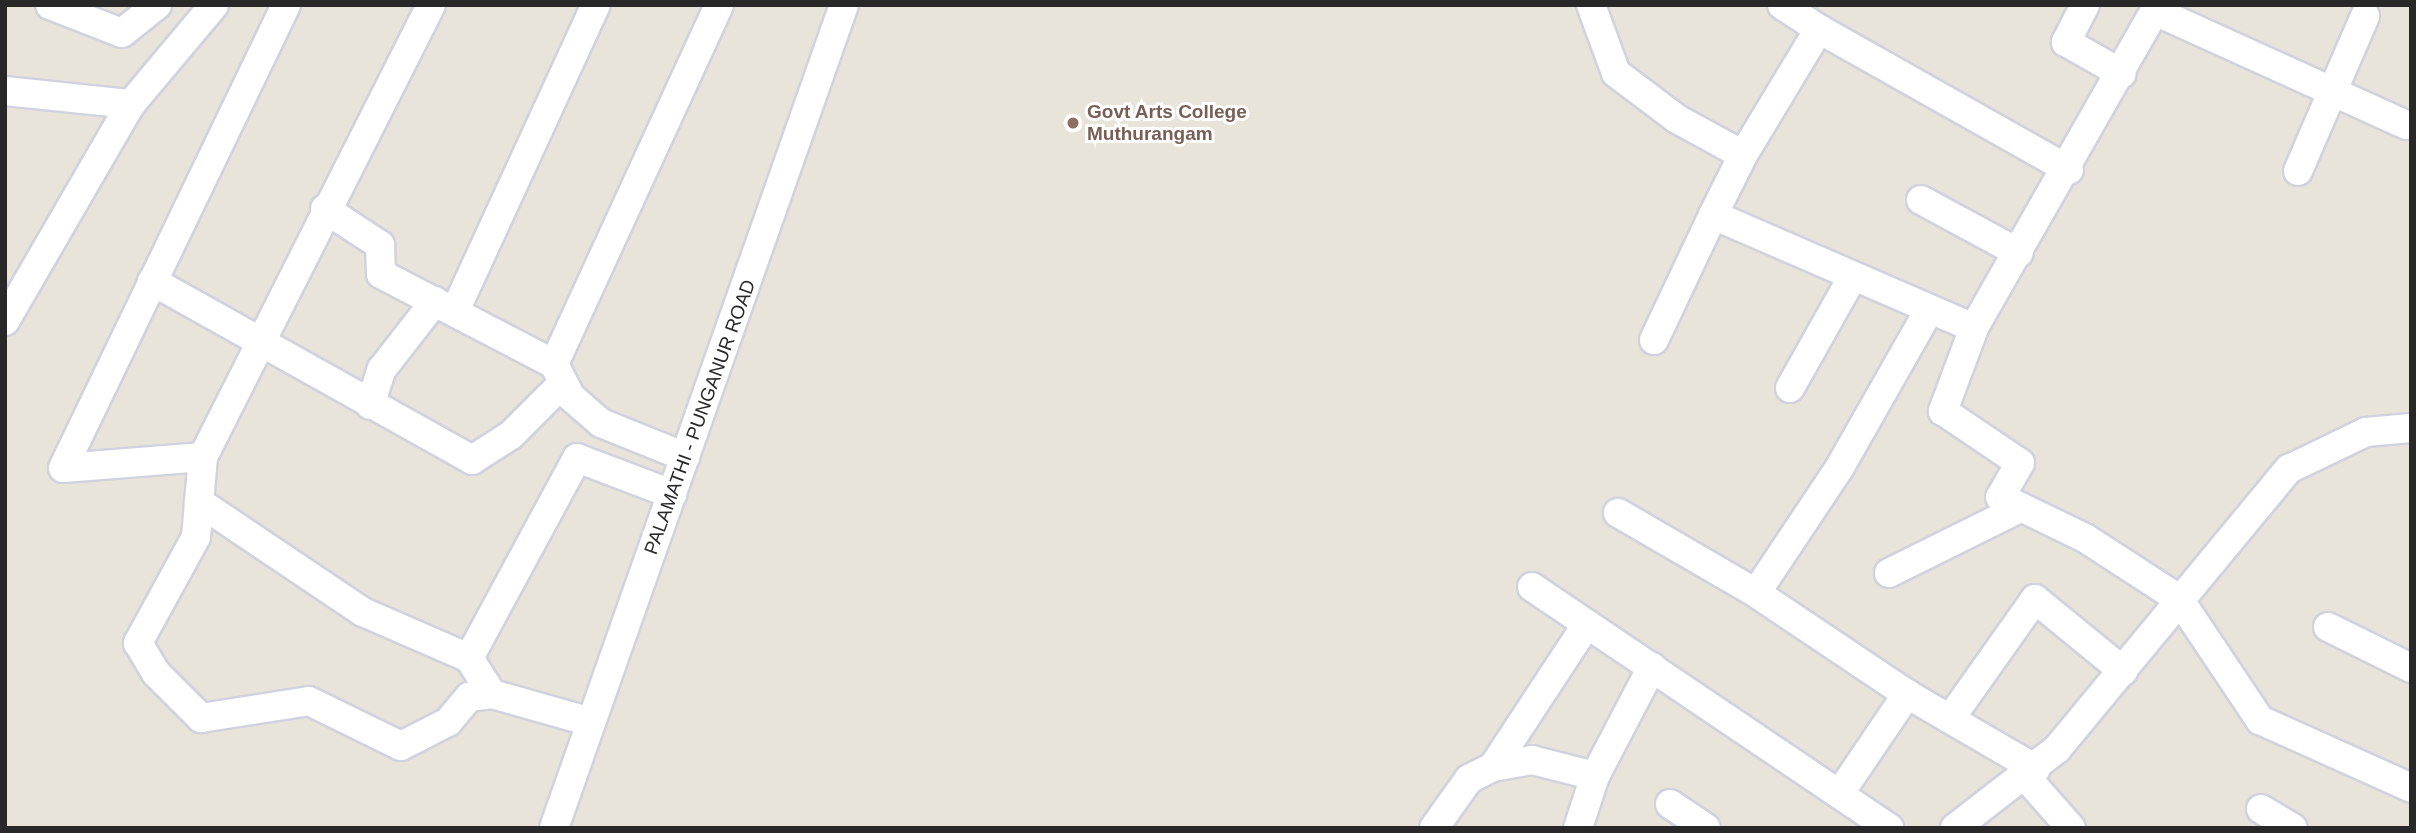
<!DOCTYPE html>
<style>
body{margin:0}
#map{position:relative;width:2416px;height:833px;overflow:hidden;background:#e9e4da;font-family:Helvetica,sans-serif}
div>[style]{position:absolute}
.roads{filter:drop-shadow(2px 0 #d0d2df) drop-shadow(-2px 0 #d0d2df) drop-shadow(0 2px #d0d2df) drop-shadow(0 -2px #d0d2df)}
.minor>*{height:28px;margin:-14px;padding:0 14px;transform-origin:14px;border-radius:14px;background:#fff}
.dots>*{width:19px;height:19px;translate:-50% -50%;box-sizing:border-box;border:4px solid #fff;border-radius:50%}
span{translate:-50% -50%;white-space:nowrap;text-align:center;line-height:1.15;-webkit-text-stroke:6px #fff;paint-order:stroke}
.education-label{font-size:19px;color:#785e54;font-weight:700}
.left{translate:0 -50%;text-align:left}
.street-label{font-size:19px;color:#282828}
.frame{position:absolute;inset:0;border:7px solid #282828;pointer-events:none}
</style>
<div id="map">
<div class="roads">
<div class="minor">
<i style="left:50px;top:5px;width:77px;rotate:21.3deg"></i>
<i style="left:122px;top:33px;width:45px;rotate:-38.7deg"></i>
<i style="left:431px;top:5px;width:506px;rotate:116.77deg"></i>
<i style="left:203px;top:457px;width:80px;rotate:95deg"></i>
<i style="left:196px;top:537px;width:121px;rotate:118.7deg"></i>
<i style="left:138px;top:643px;width:35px;rotate:59deg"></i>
<i style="left:156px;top:673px;width:64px;rotate:45deg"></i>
<i style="left:201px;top:718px;width:109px;rotate:-8.9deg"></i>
<i style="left:309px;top:701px;width:102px;rotate:26.1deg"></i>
<i style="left:401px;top:746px;width:53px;rotate:-27.1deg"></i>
<i style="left:448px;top:722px;width:33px;rotate:-50deg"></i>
<i style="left:469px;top:697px;width:23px;rotate:-7deg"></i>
<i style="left:492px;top:694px;width:103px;rotate:15.8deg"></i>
<i style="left:1591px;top:5px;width:72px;rotate:69.8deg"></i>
<i style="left:1616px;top:73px;width:76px;rotate:37deg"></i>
<i style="left:1677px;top:119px;width:75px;rotate:28.6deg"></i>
<i style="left:1782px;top:5px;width:44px;rotate:33deg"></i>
<i style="left:2085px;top:5px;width:42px;rotate:117.2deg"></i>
<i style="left:2066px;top:42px;width:64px;rotate:29.7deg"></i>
<i style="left:2158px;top:5px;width:372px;rotate:119.7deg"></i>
<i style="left:1974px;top:328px;width:89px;rotate:110.5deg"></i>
<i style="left:1943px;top:411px;width:93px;rotate:34deg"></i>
<i style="left:2020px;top:463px;width:39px;rotate:120deg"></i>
<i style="left:2000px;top:497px;width:94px;rotate:25.8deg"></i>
<i style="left:2085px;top:538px;width:112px;rotate:33deg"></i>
<i style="left:2179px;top:599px;width:146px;rotate:56.2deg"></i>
<i style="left:2260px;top:720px;width:166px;rotate:24.2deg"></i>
<i style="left:2155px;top:11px;width:276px;rotate:24.4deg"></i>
<i style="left:5px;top:91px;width:127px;rotate:5.9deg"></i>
<i style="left:2298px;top:171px;width:169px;rotate:-66.6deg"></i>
<i style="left:1921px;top:200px;width:111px;rotate:28.4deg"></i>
<i style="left:325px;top:209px;width:66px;rotate:33.2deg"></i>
<i style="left:380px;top:245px;width:29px;rotate:88deg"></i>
<i style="left:381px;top:274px;width:195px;rotate:27.5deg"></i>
<i style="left:554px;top:364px;width:36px;rotate:63deg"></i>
<i style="left:570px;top:396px;width:41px;rotate:41.1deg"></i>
<i style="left:601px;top:423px;width:91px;rotate:22deg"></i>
<i style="left:152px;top:281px;width:367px;rotate:29.2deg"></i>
<i style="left:472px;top:460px;width:46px;rotate:-32.7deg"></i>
<i style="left:511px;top:435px;width:74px;rotate:-45deg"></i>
<i style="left:455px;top:311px;width:337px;rotate:-65.3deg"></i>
<i style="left:1928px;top:312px;width:178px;rotate:119.6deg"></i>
<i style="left:1840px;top:467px;width:151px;rotate:123.7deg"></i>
<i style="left:1756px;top:593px;width:182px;rotate:33.8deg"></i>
<i style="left:1907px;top:694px;width:149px;rotate:30.2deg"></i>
<i style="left:5px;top:321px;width:251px;rotate:-59.9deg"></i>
<i style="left:131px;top:104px;width:129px;rotate:-50deg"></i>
<i style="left:1974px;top:328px;width:284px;rotate:-156.6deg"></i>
<i style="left:1713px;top:215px;width:67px;rotate:-63.4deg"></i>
<i style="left:1743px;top:155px;width:147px;rotate:-58.9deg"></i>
<i style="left:1819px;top:29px;width:287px;rotate:29.4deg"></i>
<i style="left:1654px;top:340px;width:138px;rotate:-64.7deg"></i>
<i style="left:554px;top:364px;width:395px;rotate:-65.3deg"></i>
<i style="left:1790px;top:388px;width:126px;rotate:-60.6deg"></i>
<i style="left:370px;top:405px;width:38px;rotate:-72deg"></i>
<i style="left:382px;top:369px;width:86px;rotate:-52.1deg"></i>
<i style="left:203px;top:457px;width:140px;rotate:175.5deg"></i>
<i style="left:63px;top:468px;width:514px;rotate:-64.28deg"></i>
<i style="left:199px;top:502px;width:197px;rotate:33.9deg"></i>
<i style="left:363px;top:612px;width:116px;rotate:23.5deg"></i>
<i style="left:1618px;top:513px;width:160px;rotate:30.1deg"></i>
<i style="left:1889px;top:573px;width:148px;rotate:-26.4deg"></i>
<i style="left:1532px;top:587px;width:431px;rotate:34deg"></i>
<i style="left:2328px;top:627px;width:93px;rotate:26.3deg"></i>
<i style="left:492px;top:694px;width:43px;rotate:-122.6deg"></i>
<i style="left:469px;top:658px;width:227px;rotate:-61.6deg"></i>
<i style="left:577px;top:458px;width:102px;rotate:20.8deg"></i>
<i style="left:1950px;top:719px;width:147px;rotate:-54.7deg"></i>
<i style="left:2035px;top:599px;width:114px;rotate:39.3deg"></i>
<i style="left:1493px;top:767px;width:171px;rotate:-56.7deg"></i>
<i style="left:2026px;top:777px;width:68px;rotate:48.6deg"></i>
<i style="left:1840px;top:793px;width:120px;rotate:-55.9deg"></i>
<i style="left:1670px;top:804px;width:43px;rotate:33.7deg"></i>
<i style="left:2261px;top:809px;width:37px;rotate:31deg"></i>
<i style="left:554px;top:828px;width:873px;rotate:-70.59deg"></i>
<i style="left:1434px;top:828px;width:60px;rotate:-54.5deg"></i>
<i style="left:1469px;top:779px;width:27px;rotate:-27deg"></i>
<i style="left:1493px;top:767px;width:40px;rotate:-10deg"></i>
<i style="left:1532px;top:760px;width:65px;rotate:14.3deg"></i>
<i style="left:1578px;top:828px;width:55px;rotate:-71.9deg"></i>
<i style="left:1595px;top:776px;width:123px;rotate:-62.4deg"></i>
<i style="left:1955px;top:828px;width:129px;rotate:-37.8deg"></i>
<i style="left:2057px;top:749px;width:364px;rotate:-50.4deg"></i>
<i style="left:2289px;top:469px;width:85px;rotate:-25.7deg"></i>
<i style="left:2366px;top:432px;width:45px;rotate:-5.1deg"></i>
</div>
</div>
<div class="dots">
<i style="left:1073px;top:123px;background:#8d6e63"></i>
</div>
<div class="education-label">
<span class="left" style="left:1087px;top:123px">Govt Arts College<br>Muthurangam</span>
</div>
<div class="street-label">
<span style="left:700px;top:417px;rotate:-70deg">PALAMATHI - PUNGANUR ROAD</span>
</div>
<div class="frame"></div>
</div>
